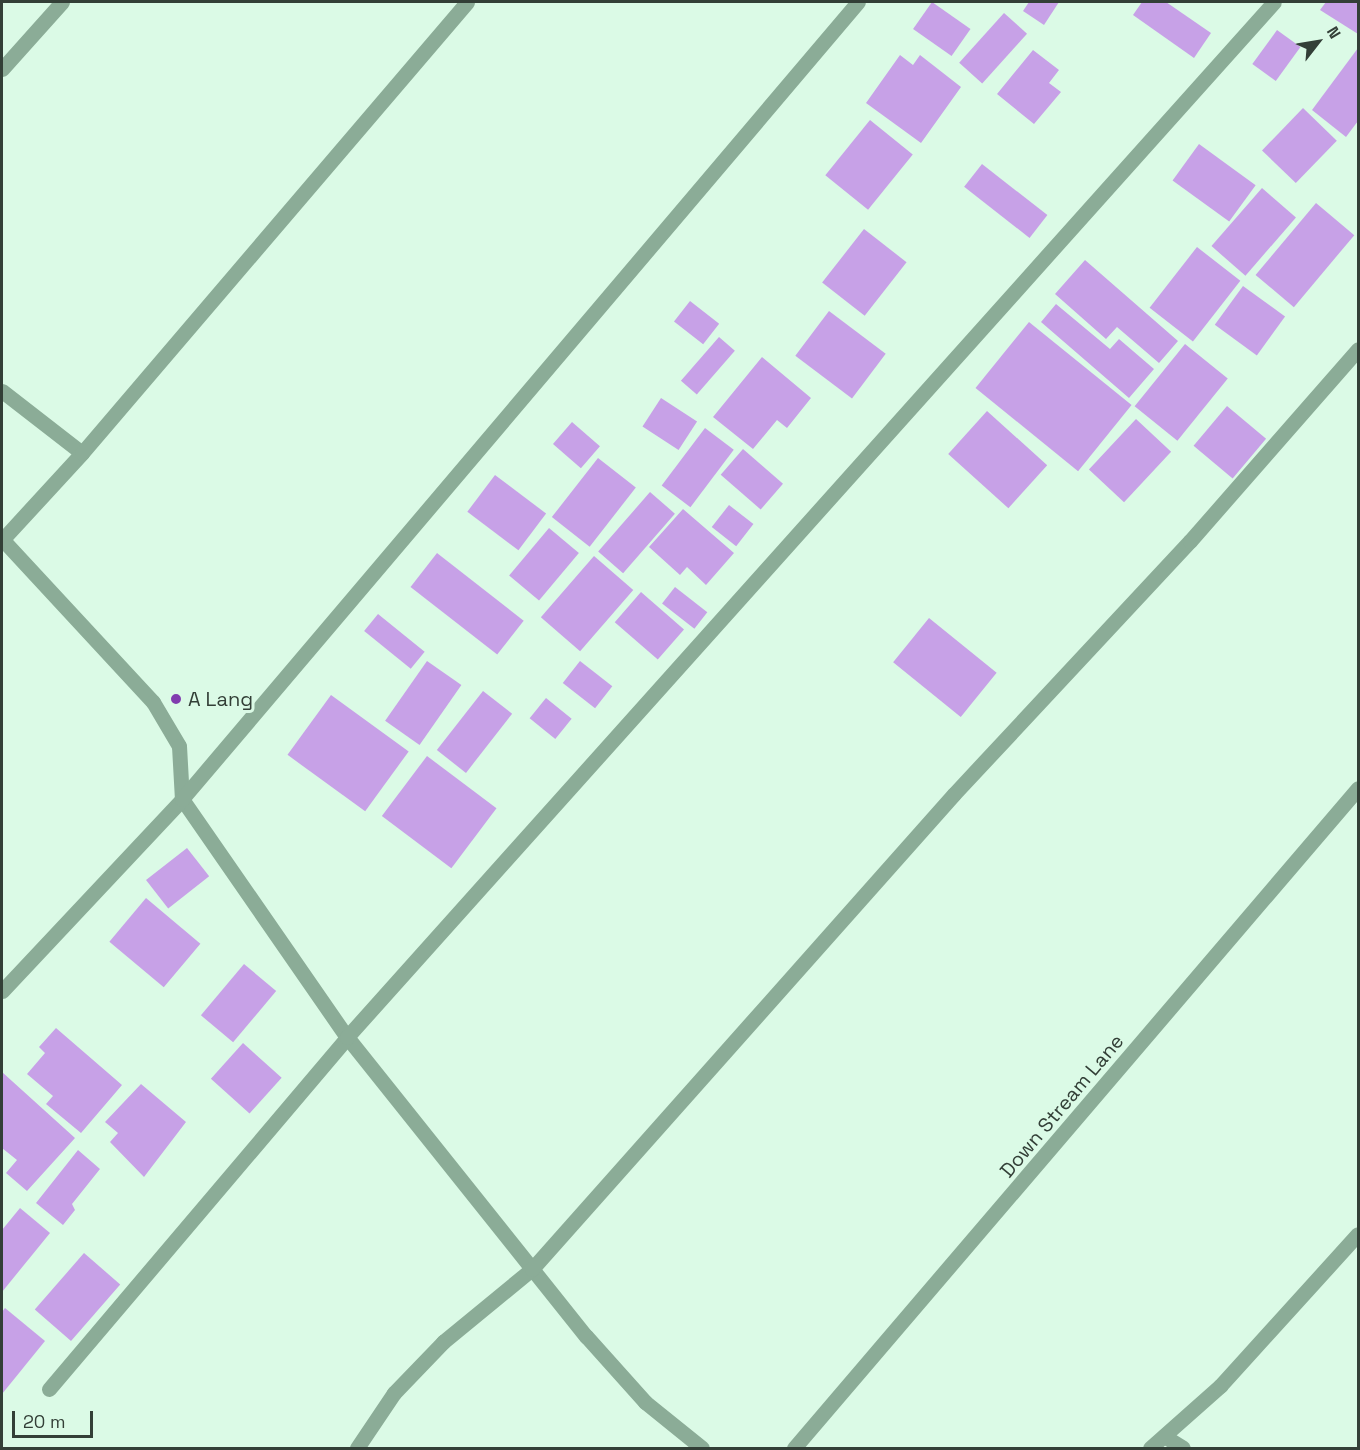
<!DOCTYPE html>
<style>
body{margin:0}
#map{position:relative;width:1360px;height:1450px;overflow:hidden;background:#dbfae6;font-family:"Space Grotesk",sans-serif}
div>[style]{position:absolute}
.building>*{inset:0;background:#c7a1e7;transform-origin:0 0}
.service>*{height:15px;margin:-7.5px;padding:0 7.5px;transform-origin:7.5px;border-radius:7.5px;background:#8bac97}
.minor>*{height:15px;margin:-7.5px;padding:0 7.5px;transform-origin:7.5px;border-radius:7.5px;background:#8bac97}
.dots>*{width:16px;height:16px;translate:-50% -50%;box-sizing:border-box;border:3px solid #dbfae6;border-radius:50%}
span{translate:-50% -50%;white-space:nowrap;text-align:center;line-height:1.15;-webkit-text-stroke:6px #dbfae6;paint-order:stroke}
.poi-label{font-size:20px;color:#333f37}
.left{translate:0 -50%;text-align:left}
.street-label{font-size:20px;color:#333f37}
.frame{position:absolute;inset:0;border:3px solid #333f37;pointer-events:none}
.north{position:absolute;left:1288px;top:12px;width:60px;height:60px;-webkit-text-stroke:4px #dbfae6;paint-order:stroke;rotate:59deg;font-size:16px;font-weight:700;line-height:24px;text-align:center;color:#333f37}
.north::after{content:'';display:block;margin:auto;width:21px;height:27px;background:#333f37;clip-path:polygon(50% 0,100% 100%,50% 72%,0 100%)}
.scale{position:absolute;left:12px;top:1411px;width:81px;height:27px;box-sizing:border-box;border:3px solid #333f37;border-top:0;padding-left:8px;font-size:18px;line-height:21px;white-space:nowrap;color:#333f37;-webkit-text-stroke:4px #dbfae6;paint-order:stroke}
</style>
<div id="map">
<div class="building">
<i style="left:932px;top:2px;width:47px;height:33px;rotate:35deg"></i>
<i style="clip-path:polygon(1029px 2px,1059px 2px,1044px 25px,1023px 11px)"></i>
<i style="clip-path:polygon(1142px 2px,1166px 2px,1211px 33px,1194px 58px,1133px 15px)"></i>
<i style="clip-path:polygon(1326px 2px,1358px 2px,1358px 34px,1320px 10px)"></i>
<i style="left:1004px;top:13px;width:31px;height:67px;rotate:42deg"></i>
<i style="left:1277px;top:30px;width:29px;height:42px;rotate:36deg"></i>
<i style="clip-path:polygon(1358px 48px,1358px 121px,1346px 137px,1312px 110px)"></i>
<i style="clip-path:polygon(1033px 50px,1059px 70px,1049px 83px,1061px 92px,1034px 124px,997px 94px)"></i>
<i style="clip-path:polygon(900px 55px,913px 65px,920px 55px,961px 87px,921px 143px,866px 103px)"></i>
<i style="left:1303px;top:108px;width:47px;height:59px;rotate:44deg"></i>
<i style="left:870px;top:120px;width:55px;height:71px;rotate:39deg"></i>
<i style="left:1199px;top:144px;width:70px;height:45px;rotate:36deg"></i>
<i style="left:982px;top:164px;width:83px;height:29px;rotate:38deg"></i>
<i style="left:1262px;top:188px;width:45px;height:77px;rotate:41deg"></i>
<i style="left:1316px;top:203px;width:50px;height:94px;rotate:40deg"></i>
<i style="left:864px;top:229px;width:54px;height:68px;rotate:38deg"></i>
<i style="left:1197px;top:247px;width:55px;height:77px;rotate:38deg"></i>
<i style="clip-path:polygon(1085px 260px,1178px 341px,1159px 363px,1117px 327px,1106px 339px,1055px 294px)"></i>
<i style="left:1243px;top:286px;width:52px;height:48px;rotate:36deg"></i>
<i style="left:690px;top:301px;width:37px;height:26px;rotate:38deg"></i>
<i style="clip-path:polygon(1056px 304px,1110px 349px,1119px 339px,1154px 369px,1129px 398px,1041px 322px)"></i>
<i style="left:829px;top:311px;width:71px;height:56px;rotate:37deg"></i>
<i style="left:1029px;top:322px;width:132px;height:85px;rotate:39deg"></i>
<i style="left:719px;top:337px;width:21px;height:58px;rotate:41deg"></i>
<i style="left:1185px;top:344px;width:55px;height:80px;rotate:39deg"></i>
<i style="clip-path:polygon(762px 357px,811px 398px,787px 428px,777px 420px,753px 449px,713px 417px)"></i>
<i style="left:661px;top:398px;width:43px;height:34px;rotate:33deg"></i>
<i style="left:1227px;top:406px;width:51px;height:52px;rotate:40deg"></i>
<i style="left:987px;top:411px;width:81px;height:58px;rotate:42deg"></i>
<i style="left:1136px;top:419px;width:48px;height:69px;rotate:43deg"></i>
<i style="left:572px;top:422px;width:37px;height:29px;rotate:41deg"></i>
<i style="left:705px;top:428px;width:36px;height:72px;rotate:37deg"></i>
<i style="left:743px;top:449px;width:53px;height:34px;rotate:41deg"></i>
<i style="left:598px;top:458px;width:48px;height:75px;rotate:38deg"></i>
<i style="left:495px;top:475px;width:64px;height:46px;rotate:37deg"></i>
<i style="left:650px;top:492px;width:33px;height:79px;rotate:41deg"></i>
<i style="left:729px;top:505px;width:31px;height:28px;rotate:38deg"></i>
<i style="clip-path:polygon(683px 509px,734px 553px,706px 585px,687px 567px,680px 575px,649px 547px)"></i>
<i style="left:549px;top:528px;width:39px;height:62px;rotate:40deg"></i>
<i style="left:437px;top:553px;width:110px;height:43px;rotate:38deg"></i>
<i style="left:594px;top:556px;width:52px;height:81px;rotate:41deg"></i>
<i style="left:675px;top:587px;width:41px;height:21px;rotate:38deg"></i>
<i style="left:641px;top:592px;width:57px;height:40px;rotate:41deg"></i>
<i style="left:378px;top:614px;width:60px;height:22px;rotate:39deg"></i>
<i style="left:929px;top:618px;width:87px;height:57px;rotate:39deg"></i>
<i style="left:427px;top:661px;width:42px;height:73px;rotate:35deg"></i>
<i style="left:580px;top:661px;width:41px;height:28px;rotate:38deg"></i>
<i style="left:483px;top:691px;width:37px;height:75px;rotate:38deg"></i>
<i style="left:331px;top:695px;width:96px;height:74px;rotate:36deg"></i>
<i style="left:546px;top:698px;width:33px;height:26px;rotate:39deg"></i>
<i style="left:427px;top:756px;width:87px;height:75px;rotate:37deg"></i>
<i style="left:187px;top:848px;width:36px;height:52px;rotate:52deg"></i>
<i style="left:146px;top:898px;width:71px;height:57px;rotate:40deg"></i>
<i style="left:244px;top:964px;width:42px;height:67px;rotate:40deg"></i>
<i style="clip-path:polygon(56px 1028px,122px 1085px,81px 1133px,46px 1104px,53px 1096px,27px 1074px,45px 1053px,39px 1047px)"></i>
<i style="left:243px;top:1043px;width:52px;height:48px;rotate:42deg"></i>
<i style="clip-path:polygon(2px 1072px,75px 1138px,27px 1191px,6px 1173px,17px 1160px,2px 1148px)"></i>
<i style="clip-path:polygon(141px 1084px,186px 1122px,144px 1177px,110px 1142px,118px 1133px,105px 1122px)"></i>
<i style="clip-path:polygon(78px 1150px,100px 1169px,72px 1204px,75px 1210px,63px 1225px,36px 1203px)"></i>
<i style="clip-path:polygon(20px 1208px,50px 1233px,2px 1292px,2px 1230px)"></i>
<i style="left:84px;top:1253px;width:48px;height:75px;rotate:41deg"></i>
<i style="clip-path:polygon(5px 1308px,45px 1341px,2px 1394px,2px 1312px)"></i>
</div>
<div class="service">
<i style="left:1164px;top:1436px;width:22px;rotate:32deg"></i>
</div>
<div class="minor">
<i style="left:2px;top:69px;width:90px;rotate:-48.2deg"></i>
<i style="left:2px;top:391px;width:101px;rotate:37.8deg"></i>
<i style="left:2px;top:539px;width:222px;rotate:47.2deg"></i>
<i style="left:153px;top:702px;width:51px;rotate:59.4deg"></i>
<i style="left:179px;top:746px;width:53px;rotate:86.8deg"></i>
<i style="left:182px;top:799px;width:290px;rotate:55.3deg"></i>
<i style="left:347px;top:1037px;width:383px;rotate:51.4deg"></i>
<i style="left:586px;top:1336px;width:89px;rotate:48.2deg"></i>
<i style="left:645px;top:1402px;width:73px;rotate:38.9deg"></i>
<i style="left:2px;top:540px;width:118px;rotate:-47.4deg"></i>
<i style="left:82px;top:453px;width:593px;rotate:-49.51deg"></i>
<i style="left:2px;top:991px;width:263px;rotate:-46.8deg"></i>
<i style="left:182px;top:799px;width:1045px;rotate:-49.7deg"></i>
<i style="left:49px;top:1389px;width:461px;rotate:-49.7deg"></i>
<i style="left:347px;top:1037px;width:1389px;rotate:-48.15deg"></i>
<i style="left:357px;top:1448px;width:66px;rotate:-56.1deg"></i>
<i style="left:394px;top:1393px;width:71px;rotate:-46.1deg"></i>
<i style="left:443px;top:1342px;width:115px;rotate:-39.4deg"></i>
<i style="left:532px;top:1269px;width:635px;rotate:-48.38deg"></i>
<i style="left:954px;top:794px;width:346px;rotate:-47deg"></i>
<i style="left:1190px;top:541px;width:255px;rotate:-48.8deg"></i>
<i style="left:794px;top:1448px;width:868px;rotate:-49.48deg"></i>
<i style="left:1150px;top:1448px;width:94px;rotate:-41.5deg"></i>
<i style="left:1220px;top:1386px;width:205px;rotate:-47.8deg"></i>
</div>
<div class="dots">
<i style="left:176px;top:699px;background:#813caf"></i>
</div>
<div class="poi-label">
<span class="left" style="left:188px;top:699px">A Lang</span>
</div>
<div class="street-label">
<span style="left:1062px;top:1106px;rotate:-50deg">Down Stream Lane</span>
</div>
<div class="frame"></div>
<div class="north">N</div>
<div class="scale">20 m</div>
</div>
